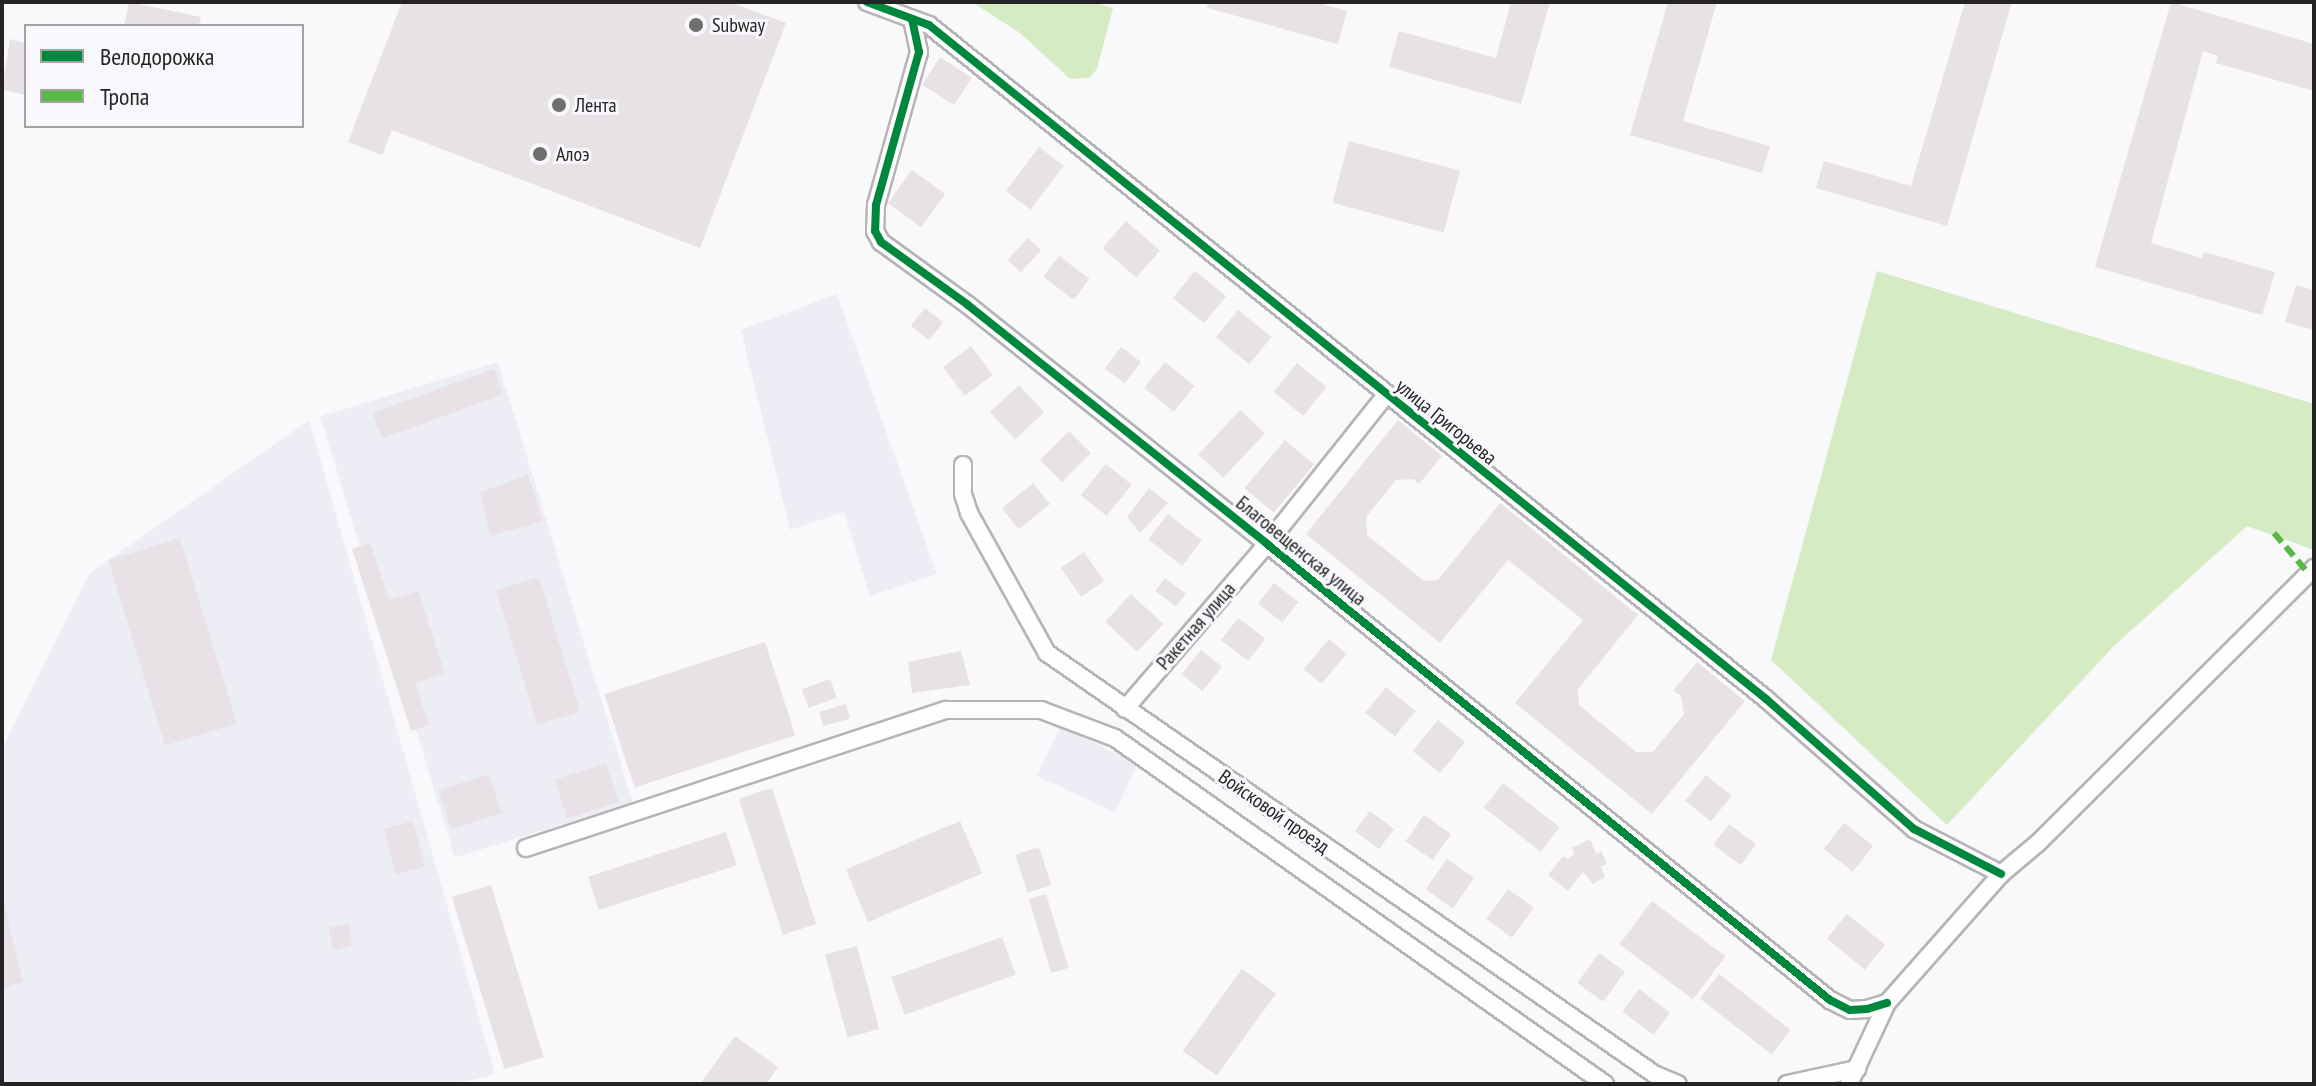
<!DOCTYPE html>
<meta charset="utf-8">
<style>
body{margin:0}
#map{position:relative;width:2316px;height:1086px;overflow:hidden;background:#f9f9fb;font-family:"PT Sans Narrow",sans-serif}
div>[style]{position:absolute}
.built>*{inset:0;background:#ededf5;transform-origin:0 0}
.green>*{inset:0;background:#d5ebc4}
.building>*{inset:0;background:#e8e1e5;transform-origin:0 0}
.roads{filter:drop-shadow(2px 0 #b5b5b7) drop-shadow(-2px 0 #b5b5b7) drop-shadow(0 2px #b5b5b7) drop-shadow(0 -2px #b5b5b7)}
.minor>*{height:16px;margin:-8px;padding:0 8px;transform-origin:8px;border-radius:8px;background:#fefefe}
.quiet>*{height:6px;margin-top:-3px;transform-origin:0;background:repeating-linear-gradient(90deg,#58b947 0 12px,transparent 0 18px)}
.cycleway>*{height:8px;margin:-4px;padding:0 4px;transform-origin:4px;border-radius:4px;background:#00873e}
.dots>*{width:22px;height:22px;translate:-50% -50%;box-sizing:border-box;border:4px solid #f8f8fc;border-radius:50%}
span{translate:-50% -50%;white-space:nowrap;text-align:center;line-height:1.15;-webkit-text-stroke:6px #f8f8fc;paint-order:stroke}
.poi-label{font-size:20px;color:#242425}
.left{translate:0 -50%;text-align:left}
.street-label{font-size:20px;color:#242425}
.frame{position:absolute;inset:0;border:4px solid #242425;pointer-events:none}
.legend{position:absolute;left:24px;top:24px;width:280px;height:104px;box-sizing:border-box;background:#f8f8fc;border:2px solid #a3a3a6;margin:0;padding:10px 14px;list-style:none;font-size:24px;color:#242425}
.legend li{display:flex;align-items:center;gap:16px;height:40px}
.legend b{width:40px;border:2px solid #a3a3a6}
</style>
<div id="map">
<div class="built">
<i style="clip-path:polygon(837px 294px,937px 574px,870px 596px,844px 512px,790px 530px,741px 330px)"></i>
<i style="left:498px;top:362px;width:461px;height:186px;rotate:73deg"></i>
<i style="clip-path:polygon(309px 420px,495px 1074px,455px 1084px,2px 1084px,2px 749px,90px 573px)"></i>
<i style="left:1060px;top:727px;width:86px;height:54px;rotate:25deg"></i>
</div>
<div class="green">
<i style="clip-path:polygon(972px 2px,1092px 2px,1113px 8px,1097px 69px,1089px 78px,1070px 79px,1020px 33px)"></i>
<i style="clip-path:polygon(1877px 271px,2314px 404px,2314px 550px,2247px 526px,2114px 646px,1947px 825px,1771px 660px)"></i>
</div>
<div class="building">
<i style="clip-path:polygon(129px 2px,201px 17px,199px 26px,124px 26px)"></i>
<i style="clip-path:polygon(402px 2px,730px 2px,786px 23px,700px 248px,392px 130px,382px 155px,348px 142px)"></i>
<i style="clip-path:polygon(1208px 2px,1315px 2px,1347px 11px,1338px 44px,1207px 8px)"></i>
<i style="clip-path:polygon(1511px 2px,1550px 2px,1521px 104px,1389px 67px,1399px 31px,1496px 58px)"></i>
<i style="clip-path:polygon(1668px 2px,1717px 2px,1683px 121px,1770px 146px,1762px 173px,1630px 135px)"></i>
<i style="clip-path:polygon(1965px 2px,2012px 2px,1947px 226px,1816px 188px,1824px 161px,1911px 186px)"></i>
<i style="clip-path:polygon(2171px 2px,2314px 44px,2314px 91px,2216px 63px,2218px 56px,2203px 51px,2151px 243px,2202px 258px,2204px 252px,2275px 272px,2262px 315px,2095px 267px)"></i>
<i style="clip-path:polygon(10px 39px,26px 43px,26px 95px,2px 90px)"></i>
<i style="left:940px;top:57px;width:38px;height:33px;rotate:33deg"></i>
<i style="left:1349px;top:141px;width:115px;height:64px;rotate:15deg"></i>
<i style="left:1039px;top:147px;width:31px;height:55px;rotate:37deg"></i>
<i style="left:912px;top:170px;width:41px;height:41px;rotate:36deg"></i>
<i style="left:1126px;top:221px;width:45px;height:36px;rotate:41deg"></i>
<i style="left:1028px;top:238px;width:18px;height:30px;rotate:43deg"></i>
<i style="left:1059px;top:256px;width:38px;height:26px;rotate:37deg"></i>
<i style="left:1195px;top:271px;width:40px;height:35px;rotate:39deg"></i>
<i style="clip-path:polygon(2296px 285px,2314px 290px,2314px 330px,2285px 322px)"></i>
<i style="left:925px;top:308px;width:23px;height:23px;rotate:38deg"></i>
<i style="left:1238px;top:310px;width:43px;height:35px;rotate:39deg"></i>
<i style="left:971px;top:346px;width:36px;height:35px;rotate:53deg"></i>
<i style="left:1121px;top:347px;width:25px;height:27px;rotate:37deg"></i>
<i style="left:1165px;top:362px;width:38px;height:33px;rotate:39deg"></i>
<i style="left:1297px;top:363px;width:38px;height:37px;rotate:39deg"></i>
<i style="left:494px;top:369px;width:27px;height:129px;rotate:70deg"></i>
<i style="left:1019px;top:385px;width:37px;height:40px;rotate:47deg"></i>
<i style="left:1240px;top:410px;width:34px;height:61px;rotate:43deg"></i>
<i style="clip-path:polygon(1398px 420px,1442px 456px,1419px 484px,1413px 479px,1396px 480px,1366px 517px,1367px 535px,1424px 581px,1438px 580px,1500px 503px,1638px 615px,1578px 689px,1579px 705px,1636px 752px,1653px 752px,1684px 714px,1681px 696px,1673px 691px,1697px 662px,1745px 701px,1652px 814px,1515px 703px,1583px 620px,1508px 560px,1440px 643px,1306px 534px)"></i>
<i style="left:1069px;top:431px;width:31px;height:41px;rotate:45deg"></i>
<i style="left:1285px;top:440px;width:38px;height:63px;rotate:40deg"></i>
<i style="left:1106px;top:464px;width:33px;height:40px;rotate:39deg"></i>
<i style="clip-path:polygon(528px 475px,543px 521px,490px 536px,480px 492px)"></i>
<i style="left:1033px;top:483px;width:27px;height:40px;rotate:51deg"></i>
<i style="clip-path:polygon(1149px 488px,1168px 503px,1140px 533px,1127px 517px)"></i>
<i style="left:1168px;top:514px;width:43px;height:32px;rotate:38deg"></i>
<i style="left:180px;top:538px;width:194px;height:75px;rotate:73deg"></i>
<i style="clip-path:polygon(370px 543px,389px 600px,418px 591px,445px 674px,415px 683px,429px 725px,411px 731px,352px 549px)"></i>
<i style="left:1084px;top:552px;width:35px;height:28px;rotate:55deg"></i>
<i style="left:539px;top:577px;width:141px;height:45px;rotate:73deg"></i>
<i style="left:1165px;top:578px;width:26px;height:16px;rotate:37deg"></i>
<i style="left:1274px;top:583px;width:31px;height:26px;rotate:38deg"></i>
<i style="left:1131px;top:594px;width:44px;height:38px;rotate:43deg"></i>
<i style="left:1238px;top:618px;width:34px;height:28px;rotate:37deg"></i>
<i style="left:1329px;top:639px;width:23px;height:39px;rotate:40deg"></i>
<i style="left:765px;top:642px;width:98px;height:169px;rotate:72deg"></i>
<i style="left:1201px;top:650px;width:27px;height:31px;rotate:39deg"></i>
<i style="clip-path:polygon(961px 651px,970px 685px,912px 693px,908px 662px)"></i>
<i style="left:830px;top:679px;width:20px;height:30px;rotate:70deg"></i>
<i style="left:1386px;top:687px;width:38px;height:33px;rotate:39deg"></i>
<i style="left:846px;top:704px;width:15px;height:28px;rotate:74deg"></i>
<i style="left:1438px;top:720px;width:35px;height:40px;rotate:39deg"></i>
<i style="left:606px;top:763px;width:41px;height:54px;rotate:72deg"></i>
<i style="left:489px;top:774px;width:41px;height:53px;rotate:72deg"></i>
<i style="left:1706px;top:775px;width:33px;height:33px;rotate:39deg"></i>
<i style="left:1503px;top:783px;width:72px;height:31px;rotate:38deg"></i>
<i style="left:772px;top:788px;width:143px;height:35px;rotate:72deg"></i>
<i style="left:1370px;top:811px;width:30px;height:25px;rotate:37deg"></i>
<i style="left:1424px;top:815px;width:33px;height:32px;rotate:35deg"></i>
<i style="left:413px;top:821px;width:47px;height:30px;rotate:75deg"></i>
<i style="left:960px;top:821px;width:57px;height:124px;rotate:67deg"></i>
<i style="left:1844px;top:823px;width:37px;height:33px;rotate:38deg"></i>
<i style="left:1729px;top:824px;width:34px;height:26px;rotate:37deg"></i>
<i style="left:726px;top:832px;width:35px;height:145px;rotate:72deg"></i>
<i style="clip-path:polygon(1590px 839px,1596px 854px,1601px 851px,1607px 864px,1601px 867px,1605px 877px,1593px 884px,1583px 872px,1568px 891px,1548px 875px,1563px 856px,1567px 859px,1575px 854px,1572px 848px)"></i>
<i style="left:1039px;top:847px;width:40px;height:25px;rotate:72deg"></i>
<i style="left:1447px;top:859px;width:33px;height:37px;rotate:35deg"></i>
<i style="left:491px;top:885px;width:180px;height:41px;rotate:73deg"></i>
<i style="left:1508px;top:889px;width:32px;height:37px;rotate:36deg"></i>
<i style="left:1046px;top:894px;width:77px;height:18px;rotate:73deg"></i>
<i style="clip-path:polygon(2px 895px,23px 982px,2px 988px)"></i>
<i style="left:1652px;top:901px;width:92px;height:54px;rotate:37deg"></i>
<i style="left:1847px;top:914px;width:49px;height:32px;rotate:39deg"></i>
<i style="clip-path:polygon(349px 923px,352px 945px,333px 951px,329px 928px)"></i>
<i style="left:1002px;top:937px;width:40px;height:118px;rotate:70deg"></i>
<i style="left:857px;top:946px;width:86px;height:33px;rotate:75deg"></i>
<i style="left:1599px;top:953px;width:32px;height:37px;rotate:36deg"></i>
<i style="left:1242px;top:969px;width:42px;height:101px;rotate:36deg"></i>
<i style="left:1719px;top:974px;width:91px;height:31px;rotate:38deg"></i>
<i style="left:1639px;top:989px;width:39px;height:28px;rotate:37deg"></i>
<i style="clip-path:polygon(735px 1036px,778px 1067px,766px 1084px,700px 1084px)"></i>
</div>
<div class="roads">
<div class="minor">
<i style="left:867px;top:2px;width:66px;rotate:20.4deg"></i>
<i style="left:929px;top:25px;width:1075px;rotate:38.84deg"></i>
<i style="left:1766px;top:699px;width:197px;rotate:41.3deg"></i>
<i style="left:1914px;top:829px;width:98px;rotate:27.3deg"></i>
<i style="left:912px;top:19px;width:34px;rotate:78deg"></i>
<i style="left:919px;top:52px;width:159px;rotate:105.7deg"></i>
<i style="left:876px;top:205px;width:26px;rotate:92deg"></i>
<i style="left:875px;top:231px;width:13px;rotate:61deg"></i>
<i style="left:881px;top:242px;width:107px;rotate:35.9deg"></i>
<i style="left:968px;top:305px;width:383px;rotate:38.6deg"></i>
<i style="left:1267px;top:544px;width:725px;rotate:39.01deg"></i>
<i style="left:1830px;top:1000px;width:22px;rotate:27deg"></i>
<i style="left:1850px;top:1010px;width:17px;rotate:-3deg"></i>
<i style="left:1867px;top:1009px;width:21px;rotate:-17deg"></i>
<i style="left:963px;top:465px;width:29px;rotate:90deg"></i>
<i style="left:963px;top:494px;width:20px;rotate:72deg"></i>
<i style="left:969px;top:513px;width:160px;rotate:60.9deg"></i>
<i style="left:1047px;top:653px;width:739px;rotate:34.74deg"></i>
<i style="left:1654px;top:1074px;width:26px;rotate:23deg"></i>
<i style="left:1125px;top:709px;width:218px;rotate:-49.3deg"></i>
<i style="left:1267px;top:544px;width:191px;rotate:-51.4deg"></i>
<i style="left:526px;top:848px;width:442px;rotate:-18.2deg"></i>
<i style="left:946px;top:710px;width:95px"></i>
<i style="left:1041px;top:710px;width:79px;rotate:20.7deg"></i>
<i style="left:1115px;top:738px;width:600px;rotate:35.23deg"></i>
<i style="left:1787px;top:1084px;width:72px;rotate:-12.1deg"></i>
<i style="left:1849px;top:1084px;width:89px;rotate:-64.9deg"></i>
<i style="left:1887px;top:1003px;width:172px;rotate:-48.5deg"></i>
<i style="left:2001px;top:874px;width:48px;rotate:-40deg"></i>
<i style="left:2038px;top:843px;width:390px;rotate:-44.9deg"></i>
</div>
</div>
<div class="quiet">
<i style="left:2274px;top:533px;width:54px;rotate:49.5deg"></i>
</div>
<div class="cycleway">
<i style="left:867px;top:2px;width:66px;rotate:20.4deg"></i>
<i style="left:929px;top:25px;width:1075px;rotate:38.84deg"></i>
<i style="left:1766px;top:699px;width:197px;rotate:41.3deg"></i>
<i style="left:1914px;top:829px;width:98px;rotate:27.3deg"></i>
<i style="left:912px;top:19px;width:34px;rotate:78deg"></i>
<i style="left:919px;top:52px;width:159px;rotate:105.7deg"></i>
<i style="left:876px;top:205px;width:26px;rotate:92deg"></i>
<i style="left:875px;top:231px;width:13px;rotate:61deg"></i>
<i style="left:881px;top:242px;width:107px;rotate:35.9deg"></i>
<i style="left:968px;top:305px;width:383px;rotate:38.6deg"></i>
<i style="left:1267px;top:544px;width:725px;rotate:39.01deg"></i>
<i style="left:1830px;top:1000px;width:22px;rotate:27deg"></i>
<i style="left:1850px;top:1010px;width:17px;rotate:-3deg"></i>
<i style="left:1867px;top:1009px;width:21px;rotate:-17deg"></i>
</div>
<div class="dots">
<i style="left:696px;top:25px;background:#6f6f70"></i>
<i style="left:559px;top:105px;background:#6f6f70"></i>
<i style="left:540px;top:154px;background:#6f6f70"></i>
</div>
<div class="poi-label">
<span class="left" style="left:712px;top:25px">Subway</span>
<span class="left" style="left:575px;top:105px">Лента</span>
<span class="left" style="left:556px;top:154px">Алоэ</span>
</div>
<div class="street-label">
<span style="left:1446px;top:422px;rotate:39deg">улица Григорьева</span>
<span style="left:1301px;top:551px;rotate:39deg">Благовещенская улица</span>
<span style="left:1196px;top:626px;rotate:-49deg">Ракетная улица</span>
<span style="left:1274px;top:812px;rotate:35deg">Войсковой проезд</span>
</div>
<div class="frame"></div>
<ul class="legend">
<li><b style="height:10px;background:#00873e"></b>Велодорожка</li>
<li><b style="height:10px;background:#58b947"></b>Тропа</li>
</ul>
</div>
